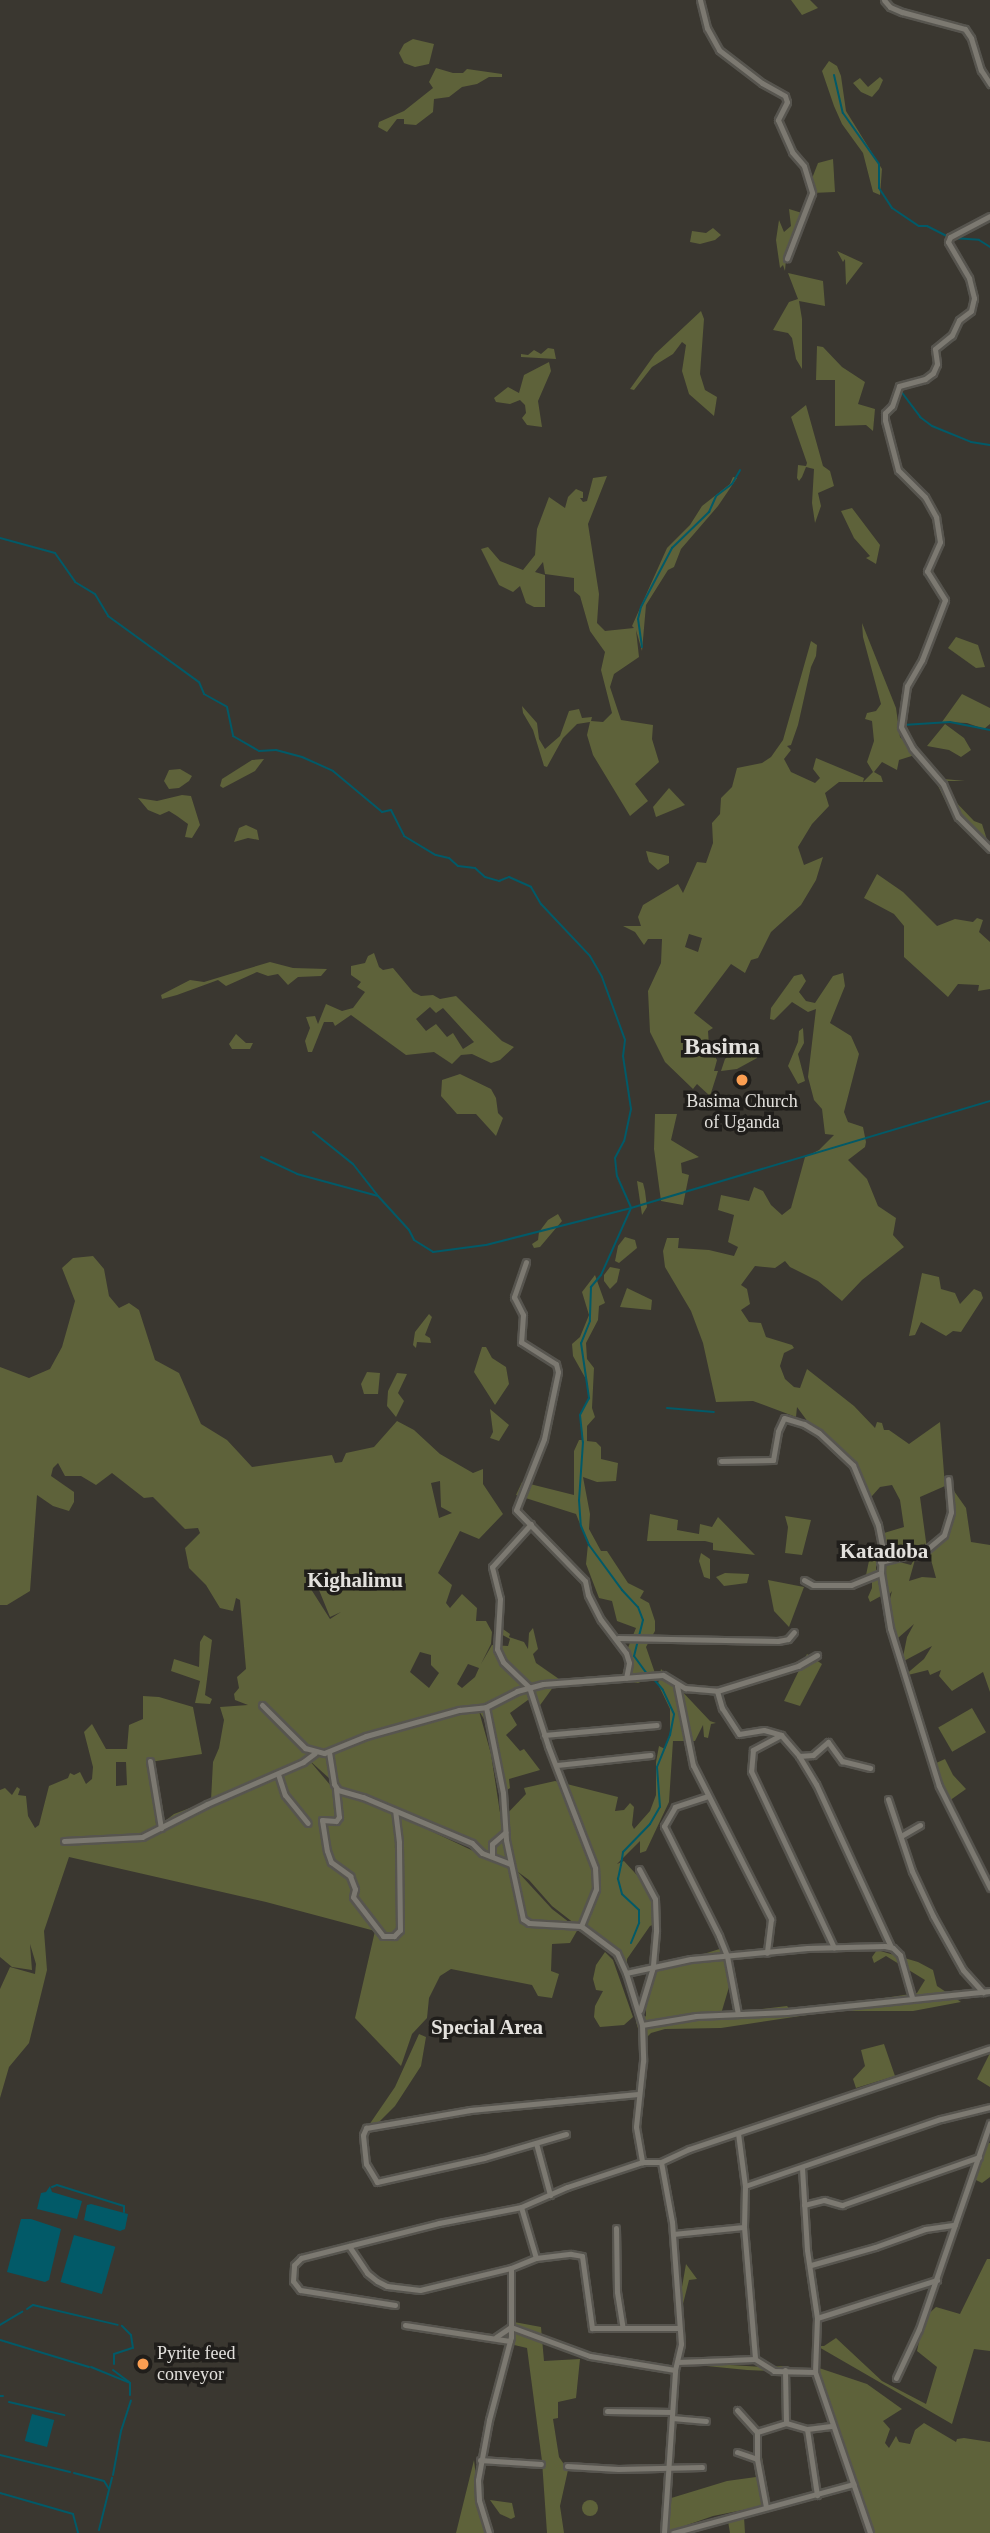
<!DOCTYPE html>
<style>
body{margin:0}
#map{position:relative;width:990px;height:2533px;overflow:hidden;background:#3a3730;font-family:"Times New Roman",serif}
div>[style]{position:absolute}
.green>*{inset:0;background:#5e623a;transform-origin:0 0}
.round{border-radius:50%}
.water>*{inset:0;background:#025a68;transform-origin:0 0}
.stream>*{height:2px;margin:-1px;padding:0 1px;transform-origin:1px;border-radius:1px;background:#025a68}
.roads{filter:drop-shadow(2px 0 #57554f) drop-shadow(-2px 0 #57554f) drop-shadow(0 2px #57554f) drop-shadow(0 -2px #57554f)}
.minor>*{height:5px;margin:-2.5px;padding:0 2.5px;transform-origin:2.5px;border-radius:2.5px;background:#7c7971}
.dots>*{width:19px;height:19px;translate:-50% -50%;box-sizing:border-box;border:4px solid #201e1b;border-radius:50%}
span{translate:-50% -50%;white-space:nowrap;text-align:center;line-height:1.15;-webkit-text-stroke:7px #201e1b;paint-order:stroke}
.poi-label{font-size:18px;color:#e3e1dd}
.left{translate:0 -50%;text-align:left}
.quarter-label{font-size:21px;color:#e3e1dd;font-weight:700}
.district-label{font-size:24px;color:#e3e1dd;font-weight:700}
</style>
<div id="map">
<div class="green">
<i style="clip-path:polygon(791px 0,810px 0,818px 8px,802px 15px)"></i>
<i style="clip-path:polygon(413px 39px,434px 44px,429px 64px,415px 67px,404px 63px,399px 53px,404px 44px)"></i>
<i style="clip-path:polygon(829px 61px,837px 66px,841px 76px,846px 111px,882px 169px,880px 195px,873px 192px,863px 153px,842px 124px,834px 106px,822px 71px)"></i>
<i style="clip-path:polygon(436px 68px,453px 73px,463px 73px,467px 69px,502px 74px,502px 77px,489px 77px,477px 84px,462px 87px,449px 97px,434px 99px,433px 112px,416px 125px,404px 124px,404px 119px,397px 119px,387px 132px,378px 127px,379px 122px,404px 111px,433px 88px,429px 82px)"></i>
<i style="clip-path:polygon(880px 77px,883px 80px,879px 89px,872px 97px,861px 92px,853px 83px,860px 78px,868px 87px)"></i>
<i style="clip-path:polygon(833px 159px,835px 192px,812px 193px,811px 181px,818px 163px)"></i>
<i style="clip-path:polygon(789px 209px,802px 213px,787px 248px,785px 271px,783px 265px,780px 268px,776px 240px,779px 220px,784px 232px,791px 226px)"></i>
<i style="clip-path:polygon(713px 228px,721px 235px,715px 240px,700px 244px,690px 242px,692px 231px,706px 233px)"></i>
<i style="clip-path:polygon(837px 251px,863px 263px,846px 285px,845px 259px,843px 262px)"></i>
<i style="clip-path:polygon(788px 273px,823px 281px,825px 306px,799px 301px,802px 319px,802px 369px,796px 359px,792px 338px,788px 333px,773px 330px,789px 302px,798px 299px)"></i>
<i style="clip-path:polygon(701px 311px,704px 319px,700px 374px,705px 390px,717px 397px,714px 416px,689px 394px,682px 371px,686px 345px,682px 342px,673px 354px,652px 367px,634px 390px,630px 389px,655px 354px)"></i>
<i style="clip-path:polygon(817px 346px,823px 347px,842px 367px,865px 382px,858px 404px,875px 409px,873px 431px,866px 425px,835px 426px,835px 380px,816px 380px)"></i>
<i style="clip-path:polygon(548px 348px,554px 349px,556px 359px,521px 357px,521px 354px,528px 355px,534px 350px,541px 354px)"></i>
<i style="clip-path:polygon(549px 362px,551px 371px,538px 401px,542px 427px,527px 425px,522px 418px,526px 413px,525px 405px,520px 400px,510px 404px,496px 402px,494px 398px,508px 387px,519px 393px,524px 375px)"></i>
<i style="clip-path:polygon(806px 405px,823px 466px,830px 471px,834px 486px,818px 493px,821px 506px,815px 523px,812px 503px,814px 469px,806px 467px,802px 477px,799px 481px,797px 478px,798px 465px,806px 466px,807px 463px,791px 417px)"></i>
<i style="clip-path:polygon(607px 476px,588px 524px,599px 594px,597px 623px,605px 631px,634px 628px,632px 626px,667px 548px,690px 525px,702px 506px,730px 484px,733px 477px,737px 478px,718px 506px,681px 549px,674px 567px,668px 570px,646px 605px,642px 651px,636px 630px,639px 657px,614px 674px,610px 687px,621px 720px,653px 725px,652px 739px,659px 762px,635px 784px,648px 801px,630px 816px,593px 755px,587px 735px,590px 722px,577px 724px,563px 738px,547px 767px,544px 766px,533px 730px,523px 713px,522px 706px,537px 723px,539px 739px,545px 749px,560px 736px,569px 711px,579px 709px,582px 718px,592px 717px,591px 721px,603px 722px,612px 713px,601px 670px,605px 652px,590px 631px,580px 596px,574px 591px,574px 578px,545px 574px,543px 562px,535px 572px,545px 575px,545px 607px,534px 607px,526px 603px,520px 586px,513px 592px,499px 585px,481px 549px,488px 547px,500px 561px,523px 570px,535px 555px,537px 529px,549px 497px,565px 508px,568px 497px,576px 489px,583px 492px,583px 498px,580px 498px,583px 502px,587px 501px,593px 478px)"></i>
<i style="clip-path:polygon(852px 508px,880px 545px,876px 564px,866px 558px,870px 556px,854px 538px,841px 511px)"></i>
<i style="clip-path:polygon(evenodd,862px 623px,896px 708px,900px 737px,918px 754px,899px 760px,897px 770px,882px 762px,874px 772px,881px 776px,883px 782px,839px 782px,825px 793px,829px 806px,812px 824px,798px 847px,804px 865px,823px 857px,816px 880px,801px 905px,771px 932px,758px 958px,751px 960px,745px 973px,731px 964px,694px 1013px,713px 1028px,708px 1031px,709px 1046px,717px 1060px,714px 1071px,718px 1071px,710px 1096px,697px 1084px,693px 1089px,665px 1062px,650px 1032px,648px 991px,661px 963px,662px 939px,648px 939px,644px 945px,635px 932px,623px 926px,641px 926px,638px 917px,643px 905px,678px 884px,683px 893px,697px 862px,706px 863px,713px 843px,712px 823px,720px 814px,721px 798px,732px 787px,737px 768px,762px 763px,771px 757px,783px 740px,811px 641px,817px 645px,816px 656px,811px 667px,798px 725px,791px 745px,787px 746px,791px 750px,784px 759px,791px 772px,815px 783px,820px 778px,813px 769px,816px 758px,864px 778px,863px 782px,873px 772px,867px 762px,874px 741px,872px 721px,865px 719px,867px 713px,876px 711px,881px 704px,863px 637px,862px 623px,689px 934px,702px 938px,698px 952px,685px 947px,689px 934px)"></i>
<i style="clip-path:polygon(956px 637px,978px 645px,985px 667px,976px 668px,948px 648px)"></i>
<i style="clip-path:polygon(962px 694px,990px 708px,990px 724px,984px 729px,967px 723px,942px 722px)"></i>
<i style="clip-path:polygon(945px 724px,964px 738px,971px 750px,961px 757px,949px 750px,927px 746px)"></i>
<i style="clip-path:polygon(264px 759px,255px 771px,223px 788px,220px 786px,222px 779px,252px 760px)"></i>
<i style="clip-path:polygon(180px 769px,192px 776px,189px 781px,179px 788px,169px 789px,164px 781px,169px 770px)"></i>
<i style="clip-path:polygon(934px 778px,965px 781px,946px 781px,945px 786px,952px 798px,974px 821px,982px 824px,990px 849px,980px 834px,950px 810px)"></i>
<i style="clip-path:polygon(669px 788px,685px 805px,656px 817px,653px 807px)"></i>
<i style="clip-path:polygon(182px 795px,191px 796px,200px 825px,192px 838px,185px 837px,188px 824px,177px 816px,169px 811px,160px 815px,148px 810px,138px 798px,157px 801px)"></i>
<i style="clip-path:polygon(246px 825px,257px 830px,259px 840px,248px 838px,234px 842px,239px 828px)"></i>
<i style="clip-path:polygon(646px 851px,669px 856px,669px 863px,658px 870px,649px 862px)"></i>
<i style="clip-path:polygon(877px 874px,903px 892px,937px 926px,955px 919px,973px 922px,977px 918px,983px 920px,979px 932px,990px 942px,990px 989px,978px 991px,979px 985px,958px 984px,948px 997px,904px 957px,904px 926px,894px 914px,864px 898px)"></i>
<i style="clip-path:polygon(evenodd,374px 953px,379px 967px,383px 970px,393px 968px,413px 992px,421px 996px,433px 995px,440px 999px,456px 996px,502px 1041px,514px 1047px,500px 1060px,491px 1063px,472px 1054px,461px 1055px,452px 1064px,434px 1052px,406px 1055px,351px 1015px,335px 1026px,333px 1022px,324px 1022px,312px 1052px,308px 1052px,305px 1041px,310px 1028px,306px 1017px,315px 1016px,318px 1024px,326px 1004px,342px 1011px,353px 1008px,365px 992px,357px 987px,361px 982px,351px 975px,351px 966px,365px 963px,368px 956px,374px 953px,430px 1007px,436px 1013px,443px 1008px,474px 1042px,463px 1049px,453px 1033px,447px 1037px,436px 1024px,426px 1031px,416px 1019px,430px 1007px)"></i>
<i style="clip-path:polygon(270px 962px,293px 968px,327px 969px,321px 976px,298px 977px,288px 985px,278px 974px,268px 976px,257px 972px,226px 986px,218px 980px,177px 995px,162px 999px,161px 995px,190px 980px,204px 982px)"></i>
<i style="clip-path:polygon(843px 973px,845px 986px,830px 1023px,851px 1036px,859px 1054px,844px 1112px,848px 1122px,863px 1127px,866px 1142px,865px 1147px,848px 1160px,867px 1179px,878px 1206px,896px 1218px,893px 1235px,904px 1247px,862px 1280px,842px 1301px,818px 1281px,790px 1267px,785px 1261px,775px 1268px,755px 1266px,741px 1285px,747px 1289px,750px 1304px,741px 1310px,749px 1322px,761px 1323px,766px 1337px,792px 1345px,794px 1348px,784px 1353px,780px 1366px,785px 1379px,794px 1387px,800px 1388px,807px 1369px,854px 1406px,875px 1428px,877px 1422px,882px 1423px,884px 1430px,889px 1430px,909px 1444px,940px 1422px,945px 1486px,920px 1497px,927px 1549px,925px 1550px,925px 1543px,921px 1551px,912px 1556px,907px 1552px,888px 1559px,911px 1565px,916px 1556px,909px 1581px,922px 1577px,936px 1578px,928px 1549px,941px 1544px,948px 1520px,949px 1484px,966px 1508px,971px 1542px,990px 1545px,990px 1692px,983px 1672px,952px 1691px,939px 1676px,941px 1670px,930px 1675px,928px 1670px,904px 1676px,924px 1659px,932px 1646px,902px 1662px,907px 1637px,914px 1624px,898px 1638px,900px 1664px,886px 1614px,892px 1591px,884px 1602px,884px 1533px,904px 1527px,900px 1500px,892px 1485px,880px 1487px,872px 1496px,863px 1494px,860px 1473px,853px 1463px,843px 1451px,808px 1422px,797px 1407px,796px 1417px,753px 1401px,716px 1402px,703px 1343px,691px 1311px,665px 1267px,663px 1251px,667px 1238px,679px 1238px,678px 1248px,709px 1250px,734px 1256px,738px 1247px,728px 1242px,734px 1215px,718px 1210px,721px 1195px,749px 1201px,754px 1187px,763px 1191px,771px 1205px,782px 1215px,791px 1208px,805px 1157px,819px 1150px,834px 1135px,825px 1134px,822px 1109px,814px 1100px,808px 1077px,816px 1009px,808px 1012px,792px 1002px,774px 1020px,770px 1019px,771px 1008px,794px 976px,802px 974px,806px 981px,799px 992px,806px 1001px,815px 1003px,833px 976px)"></i>
<i style="clip-path:polygon(803px 1028px,804px 1043px,798px 1054px,805px 1081px,798px 1084px,788px 1066px,798px 1042px,799px 1031px)"></i>
<i style="clip-path:polygon(236px 1034px,246px 1043px,253px 1043px,250px 1049px,232px 1049px,229px 1044px)"></i>
<i style="clip-path:polygon(750px 1043px,758px 1051px,757px 1058px,737px 1069px,721px 1071px,725px 1059px,733px 1051px)"></i>
<i style="clip-path:polygon(460px 1074px,491px 1089px,496px 1098px,498px 1113px,503px 1118px,496px 1136px,476px 1114px,457px 1114px,441px 1096px,442px 1080px)"></i>
<i style="clip-path:polygon(655px 1114px,677px 1114px,671px 1140px,699px 1157px,681px 1163px,682px 1173px,689px 1175px,683px 1205px,661px 1201px,654px 1149px)"></i>
<i style="clip-path:polygon(637px 1181px,643px 1183px,645px 1191px,647px 1207px,642px 1215px)"></i>
<i style="clip-path:polygon(558px 1214px,562px 1221px,540px 1247px,534px 1248px,532px 1244px,538px 1240px,539px 1232px,548px 1220px)"></i>
<i style="clip-path:polygon(625px 1237px,635px 1240px,637px 1248px,619px 1263px,615px 1261px,618px 1246px)"></i>
<i style="clip-path:polygon(evenodd,93px 1256px,104px 1269px,109px 1296px,119px 1308px,129px 1303px,139px 1310px,155px 1360px,179px 1373px,201px 1424px,227px 1440px,252px 1467px,332px 1455px,335px 1463px,342px 1462px,346px 1453px,374px 1447px,397px 1421px,414px 1430px,440px 1454px,473px 1473px,483px 1469px,483px 1484px,503px 1514px,479px 1539px,460px 1531px,438px 1573px,452px 1585px,446px 1603px,450px 1608px,462px 1594px,477px 1608px,476px 1621px,486px 1621px,492px 1632px,491px 1644px,481px 1664px,492px 1645px,508px 1646px,510px 1639px,497px 1632px,500px 1627px,510px 1634px,509px 1637px,524px 1642px,528px 1649px,529px 1633px,533px 1628px,538px 1649px,533px 1654px,536px 1663px,559px 1679px,538px 1708px,532px 1697px,510px 1713px,517px 1725px,506px 1735px,520px 1751px,524px 1749px,540px 1770px,509px 1779px,510px 1788px,500px 1795px,493px 1754px,484px 1719px,479px 1711px,491px 1754px,508px 1865px,475px 1846px,455px 1839px,363px 1794px,341px 1789px,309px 1760px,337px 1793px,361px 1798px,518px 1872px,552px 1909px,578px 1929px,570px 1943px,552px 1944px,551px 1971px,559px 1974px,552px 1998px,538px 1996px,532px 1985px,451px 1969px,440px 1976px,429px 1998px,427px 2018px,412px 2034px,401px 2066px,355px 2018px,375px 1931px,266px 1902px,69px 1857px,44px 1931px,47px 1970px,29px 2043px,9px 2067px,0 2098px,0 1989px,10px 1967px,35px 1974px,36px 1964px,30px 1944px,32px 1970px,12px 1967px,0 1957px,0 1790px,5px 1788px,12px 1795px,17px 1787px,20px 1789px,18px 1795px,26px 1796px,28px 1816px,35px 1828px,39px 1825px,49px 1786px,68px 1778px,70px 1773px,74px 1775px,80px 1772px,86px 1784px,92px 1779px,93px 1767px,84px 1732px,92px 1724px,106px 1749px,127px 1749px,129px 1725px,143px 1719px,143px 1696px,159px 1697px,193px 1707px,202px 1754px,150px 1762px,156px 1824px,161px 1824px,174px 1814px,211px 1800px,213px 1762px,219px 1748px,224px 1720px,220px 1707px,248px 1705px,235px 1700px,234px 1694px,239px 1688px,237px 1677px,246px 1669px,240px 1600px,236px 1598px,233px 1611px,220px 1608px,206px 1585px,189px 1568px,185px 1548px,200px 1533px,198px 1528px,185px 1529px,153px 1497px,144px 1498px,112px 1473px,96px 1485px,81px 1476px,65px 1476px,58px 1463px,53px 1468px,51px 1476px,74px 1492px,74px 1502px,69px 1511px,53px 1506px,37px 1495px,30px 1591px,7px 1605px,0 1605px,0 1367px,29px 1378px,50px 1369px,62px 1347px,75px 1301px,62px 1268px,73px 1258px,93px 1256px,440px 1481px,441px 1507px,452px 1513px,439px 1518px,431px 1483px,440px 1481px,93px 1256px,310px 1568px,330px 1617px,341px 1612px,330px 1619px,309px 1586px,310px 1568px,93px 1256px,420px 1652px,431px 1655px,431px 1665px,439px 1673px,429px 1688px,410px 1672px,420px 1652px,93px 1256px,468px 1664px,479px 1668px,475px 1677px,462px 1688px,457px 1684px,468px 1664px,93px 1256px,116px 1762px,126px 1762px,127px 1785px,116px 1786px,116px 1762px)"></i>
<i style="clip-path:polygon(610px 1267px,620px 1269px,617px 1282px,610px 1289px,604px 1281px,604px 1275px)"></i>
<i style="clip-path:polygon(922px 1273px,939px 1277px,941px 1289px,955px 1293px,960px 1304px,974px 1289px,981px 1292px,983px 1298px,961px 1332px,953px 1331px,946px 1336px,921px 1322px,915px 1335px,909px 1336px)"></i>
<i style="clip-path:polygon(595px 1275px,605px 1303px,599px 1306px,598px 1320px,586px 1343px,587px 1359px,594px 1368px,592px 1408px,595px 1417px,587px 1426px,587px 1441px,596px 1442px,601px 1447px,601px 1459px,618px 1463px,616px 1481px,597px 1482px,583px 1477px,590px 1514px,589px 1529px,601px 1551px,607px 1551px,628px 1583px,644px 1591px,640px 1598px,649px 1603px,655px 1621px,655px 1631px,646px 1647px,656px 1676px,638px 1683px,621px 1680px,626px 1661px,633px 1660px,625px 1655px,636px 1628px,617px 1621px,612px 1601px,599px 1598px,586px 1564px,588px 1544px,576px 1514px,516px 1495px,522px 1482px,574px 1495px,574px 1451px,579px 1440px,583px 1440px,580px 1415px,589px 1398px,587px 1381px,573px 1356px,572px 1344px,580px 1337px,589px 1315px,582px 1292px)"></i>
<i style="clip-path:polygon(627px 1288px,652px 1300px,651px 1310px,620px 1307px)"></i>
<i style="clip-path:polygon(429px 1314px,432px 1317px,425px 1335px,430px 1338px,431px 1343px,417px 1342px,416px 1348px,413px 1345px,415px 1332px)"></i>
<i style="clip-path:polygon(482px 1347px,486px 1347px,492px 1358px,506px 1367px,509px 1384px,495px 1405px,474px 1372px)"></i>
<i style="clip-path:polygon(367px 1372px,380px 1373px,378px 1394px,364px 1394px,361px 1384px)"></i>
<i style="clip-path:polygon(397px 1373px,407px 1374px,398px 1393px,404px 1401px,396px 1417px,387px 1406px,388px 1391px)"></i>
<i style="clip-path:polygon(490px 1409px,509px 1425px,499px 1441px,490px 1438px,493px 1432px)"></i>
<i style="clip-path:polygon(650px 1514px,678px 1520px,677px 1530px,699px 1534px,700px 1524px,712px 1527px,718px 1517px,755px 1555px,713px 1550px,713px 1543px,705px 1541px,647px 1541px)"></i>
<i style="clip-path:polygon(785px 1516px,811px 1520px,802px 1555px,785px 1553px,788px 1527px)"></i>
<i style="clip-path:polygon(879px 1549px,876px 1568px,881px 1596px,870px 1602px,868px 1597px,872px 1588px,872px 1579px,866px 1575px,870px 1556px)"></i>
<i style="clip-path:polygon(701px 1553px,710px 1559px,710px 1579px,704px 1577px,699px 1561px)"></i>
<i style="clip-path:polygon(725px 1573px,749px 1574px,749px 1575px,747px 1583px,724px 1586px,716px 1577px)"></i>
<i style="clip-path:polygon(768px 1580px,804px 1587px,789px 1627px,774px 1611px)"></i>
<i style="clip-path:polygon(204px 1635px,212px 1640px,205px 1695px,212px 1699px,210px 1704px,195px 1703px,200px 1681px,171px 1671px,174px 1659px,199px 1667px,200px 1642px)"></i>
<i style="clip-path:polygon(807px 1654px,822px 1664px,800px 1706px,784px 1701px)"></i>
<i style="clip-path:polygon(661px 1669px,710px 1721px,716px 1723px,711px 1724px,708px 1738px,704px 1737px,703px 1725px,695px 1741px,673px 1741px,669px 1802px,646px 1851px,640px 1853px,640px 1841px,617px 1864px,624px 1861px,646px 1885px,660px 1922px,650px 1926px,627px 1959px,627px 1974px,632px 1979px,629px 1988px,611px 1952px,552px 1906px,529px 1880px,510px 1866px,502px 1819px,526px 1794px,524px 1788px,555px 1781px,618px 1797px,615px 1811px,624px 1810px,630px 1803px,634px 1807px,632px 1825px,634px 1829px,650px 1811px,656px 1795px,656px 1762px,659px 1746px,665px 1749px,670px 1735px,670px 1709px,658px 1684px)"></i>
<i style="left:972px;top:1708px;width:28px;height:39px;rotate:60deg"></i>
<i style="clip-path:polygon(945px 1759px,953px 1775px,966px 1789px,949px 1801px,941px 1789px,934px 1764px)"></i>
<i style="clip-path:polygon(726px 1947px,732px 1977px,721px 2014px,787px 2006px,792px 2012px,917px 1993px,925px 1980px,886px 1956px,874px 1963px,872px 1957px,877px 1950px,918px 1962px,933px 1970px,937px 1986px,961px 2002px,913px 2011px,834px 2011px,721px 2028px,665px 2029px,651px 2033px,645px 2039px,644px 2048px,636px 2022px,646px 2016px,646px 1984px,655px 1969px)"></i>
<i style="clip-path:polygon(605px 1952px,613px 1960px,633px 2017px,624px 2025px,600px 2027px,594px 2017px,595px 2006px,603px 1991px,596px 1990px,593px 1979px,596px 1965px)"></i>
<i style="clip-path:polygon(419px 2034px,426px 2037px,421px 2066px,395px 2106px,378px 2123px,369px 2125px,395px 2087px)"></i>
<i style="clip-path:polygon(884px 2044px,895px 2076px,856px 2088px,853px 2079px,865px 2066px,861px 2050px)"></i>
<i style="clip-path:polygon(990px 2053px,990px 2087px,977px 2079px)"></i>
<i style="clip-path:polygon(987px 2143px,990px 2143px,990px 2177px,982px 2183px,972px 2178px,982px 2163px,980px 2156px)"></i>
<i style="clip-path:polygon(987px 2259px,990px 2259px,990px 2351px,974px 2349px,952px 2424px,817px 2346px,824px 2346px,836px 2338px,882px 2381px,926px 2404px,937px 2367px,917px 2351px,924px 2318px,936px 2307px,960px 2314px)"></i>
<i style="clip-path:polygon(686px 2264px,697px 2279px,689px 2280px,681px 2312px,679px 2304px)"></i>
<i style="clip-path:polygon(514px 2322px,541px 2327px,544px 2361px,580px 2359px,576px 2398px,558px 2402px,558px 2418px,553px 2419px,559px 2457px,568px 2470px,560px 2506px,564px 2533px,547px 2533px,542px 2461px,527px 2348px,510px 2344px,511px 2338px,504px 2328px)"></i>
<i style="clip-path:polygon(680px 2362px,763px 2367px,784px 2366px,774px 2371px,747px 2370px,676px 2363px)"></i>
<i style="clip-path:polygon(819px 2368px,867px 2384px,902px 2409px,883px 2421px,890px 2429px,885px 2443px,889px 2448px,896px 2436px,899px 2442px,910px 2444px,915px 2430px,924px 2423px,956px 2442px,957px 2439px,964px 2438px,990px 2442px,990px 2533px,873px 2533px,828px 2395px,816px 2374px)"></i>
<i style="clip-path:polygon(762px 2457px,768px 2505px,713px 2516px,664px 2533px,668px 2499px,727px 2481px,756px 2477px,754px 2464px)"></i>
<i style="clip-path:polygon(474px 2460px,479px 2502px,487px 2533px,456px 2533px)"></i>
<i class="round" style="left:582px;top:2500px;width:16px;height:16px"></i>
<i style="clip-path:polygon(490px 2500px,512px 2503px,515px 2517px,511px 2519px,500px 2514px)"></i>
<i style="clip-path:polygon(744px 2517px,745px 2533px,730px 2533px,728px 2521px)"></i>
</div>
<div class="water">
<i style="clip-path:polygon(50px 2186px,52px 2192px,82px 2201px,77px 2219px,37px 2209px,41px 2193px,46px 2192px)"></i>
<i style="clip-path:polygon(91px 2204px,128px 2214px,125px 2229px,120px 2231px,84px 2220px,87px 2205px)"></i>
<i style="clip-path:polygon(21px 2219px,31px 2219px,61px 2229px,49px 2280px,45px 2282px,7px 2272px)"></i>
<i style="left:74px;top:2235px;width:43px;height:49px;rotate:16deg"></i>
<i style="left:32px;top:2414px;width:23px;height:28px;rotate:15deg"></i>
</div>
<div class="stream">
<i style="left:834px;top:75px;width:39px;rotate:77deg"></i>
<i style="left:843px;top:113px;width:62px;rotate:54.8deg"></i>
<i style="left:879px;top:164px;width:24px;rotate:90deg"></i>
<i style="left:879px;top:188px;width:24px;rotate:57deg"></i>
<i style="left:892px;top:208px;width:32px;rotate:34deg"></i>
<i style="left:919px;top:226px;width:8px"></i>
<i style="left:927px;top:226px;width:22px;rotate:27deg"></i>
<i style="left:953px;top:238px;width:26px;rotate:4deg"></i>
<i style="left:979px;top:240px;width:13px;rotate:32deg"></i>
<i style="left:900px;top:390px;width:34px;rotate:53deg"></i>
<i style="left:920px;top:417px;width:15px;rotate:37deg"></i>
<i style="left:932px;top:426px;width:42px;rotate:22.3deg"></i>
<i style="left:971px;top:442px;width:19px;rotate:9deg"></i>
<i style="left:0;top:538px;width:57px;rotate:15.3deg"></i>
<i style="left:55px;top:553px;width:35px;rotate:55deg"></i>
<i style="left:75px;top:582px;width:23px;rotate:31deg"></i>
<i style="left:95px;top:594px;width:26px;rotate:59deg"></i>
<i style="left:108px;top:616px;width:112px;rotate:36deg"></i>
<i style="left:199px;top:682px;width:13px;rotate:67deg"></i>
<i style="left:204px;top:694px;width:26px;rotate:29deg"></i>
<i style="left:227px;top:707px;width:30px;rotate:78deg"></i>
<i style="left:233px;top:736px;width:30px;rotate:30deg"></i>
<i style="left:259px;top:751px;width:17px;rotate:-3deg"></i>
<i style="left:276px;top:750px;width:27px;rotate:15deg"></i>
<i style="left:302px;top:757px;width:34px;rotate:24deg"></i>
<i style="left:333px;top:771px;width:64px;rotate:39.9deg"></i>
<i style="left:382px;top:812px;width:9px;rotate:-13deg"></i>
<i style="left:391px;top:810px;width:29px;rotate:63deg"></i>
<i style="left:404px;top:836px;width:37px;rotate:31deg"></i>
<i style="left:436px;top:855px;width:13px;rotate:13deg"></i>
<i style="left:449px;top:858px;width:12px;rotate:42deg"></i>
<i style="left:458px;top:866px;width:17px;rotate:7deg"></i>
<i style="left:475px;top:868px;width:13px;rotate:42deg"></i>
<i style="left:485px;top:877px;width:15px;rotate:16deg"></i>
<i style="left:499px;top:881px;width:11px;rotate:-22deg"></i>
<i style="left:509px;top:877px;width:24px;rotate:24deg"></i>
<i style="left:531px;top:887px;width:20px;rotate:60deg"></i>
<i style="left:541px;top:904px;width:71px;rotate:46.7deg"></i>
<i style="left:590px;top:956px;width:24px;rotate:60deg"></i>
<i style="left:602px;top:977px;width:67px;rotate:69.9deg"></i>
<i style="left:625px;top:1040px;width:16px;rotate:97deg"></i>
<i style="left:623px;top:1056px;width:54px;rotate:81.4deg"></i>
<i style="left:631px;top:1109px;width:33px;rotate:102deg"></i>
<i style="left:624px;top:1141px;width:19px;rotate:118deg"></i>
<i style="left:615px;top:1158px;width:18px;rotate:84deg"></i>
<i style="left:617px;top:1176px;width:35px;rotate:66deg"></i>
<i style="left:631px;top:1208px;width:73px;rotate:114.1deg"></i>
<i style="left:601px;top:1275px;width:16px;rotate:130deg"></i>
<i style="left:591px;top:1287px;width:34px;rotate:92deg"></i>
<i style="left:590px;top:1321px;width:24px;rotate:112deg"></i>
<i style="left:581px;top:1343px;width:56px;rotate:81.7deg"></i>
<i style="left:589px;top:1398px;width:19px;rotate:118deg"></i>
<i style="left:580px;top:1415px;width:27px;rotate:84deg"></i>
<i style="left:583px;top:1442px;width:58px;rotate:93.9deg"></i>
<i style="left:579px;top:1500px;width:26px;rotate:86deg"></i>
<i style="left:581px;top:1526px;width:21px;rotate:67deg"></i>
<i style="left:589px;top:1545px;width:56px;rotate:53.7deg"></i>
<i style="left:622px;top:1590px;width:23px;rotate:47deg"></i>
<i style="left:638px;top:1607px;width:14px;rotate:69deg"></i>
<i style="left:643px;top:1620px;width:37px;rotate:104deg"></i>
<i style="left:634px;top:1656px;width:24px;rotate:54deg"></i>
<i style="left:642px;top:647px;width:28px;rotate:-98deg"></i>
<i style="left:638px;top:619px;width:12px;rotate:-76deg"></i>
<i style="left:641px;top:607px;width:67px;rotate:-62.3deg"></i>
<i style="left:672px;top:548px;width:52px;rotate:-44.2deg"></i>
<i style="left:709px;top:512px;width:17px;rotate:-66deg"></i>
<i style="left:716px;top:496px;width:20px;rotate:-37deg"></i>
<i style="left:732px;top:484px;width:16px;rotate:-60deg"></i>
<i style="left:903px;top:725px;width:47px;rotate:-3.7deg"></i>
<i style="left:950px;top:722px;width:41px;rotate:11.3deg"></i>
<i style="left:313px;top:1132px;width:51px;rotate:38.7deg"></i>
<i style="left:353px;top:1164px;width:39px;rotate:52deg"></i>
<i style="left:261px;top:1157px;width:40px;rotate:25deg"></i>
<i style="left:297px;top:1174px;width:84px;rotate:15.2deg"></i>
<i style="left:378px;top:1196px;width:46px;rotate:47.6deg"></i>
<i style="left:409px;top:1230px;width:11px;rotate:63deg"></i>
<i style="left:414px;top:1240px;width:22px;rotate:32deg"></i>
<i style="left:433px;top:1252px;width:53px;rotate:-7.5deg"></i>
<i style="left:486px;top:1245px;width:150px;rotate:-14.3deg"></i>
<i style="left:631px;top:1208px;width:375px;rotate:-16.6deg"></i>
<i style="left:667px;top:1408px;width:47px;rotate:4.9deg"></i>
<i style="left:631px;top:1943px;width:22px;rotate:-68deg"></i>
<i style="left:639px;top:1923px;width:13px;rotate:-90deg"></i>
<i style="left:639px;top:1910px;width:23px;rotate:-137deg"></i>
<i style="left:622px;top:1894px;width:16px;rotate:-105deg"></i>
<i style="left:618px;top:1879px;width:14px;rotate:-78deg"></i>
<i style="left:621px;top:1865px;width:13px;rotate:-81deg"></i>
<i style="left:623px;top:1852px;width:39px;rotate:-46deg"></i>
<i style="left:650px;top:1824px;width:20px;rotate:-60deg"></i>
<i style="left:660px;top:1807px;width:40px;rotate:-94.3deg"></i>
<i style="left:657px;top:1767px;width:35px;rotate:-68deg"></i>
<i style="left:670px;top:1735px;width:21px;rotate:-79deg"></i>
<i style="left:674px;top:1714px;width:26px;rotate:-115deg"></i>
<i style="left:663px;top:1690px;width:16px;rotate:-130deg"></i>
<i style="left:52px;top:2187px;width:5px;rotate:-22deg"></i>
<i style="left:57px;top:2185px;width:70px;rotate:17.4deg"></i>
<i style="left:124px;top:2206px;width:6px;rotate:90deg"></i>
<i style="left:27px;top:2309px;width:7px;rotate:-34deg"></i>
<i style="left:33px;top:2305px;width:87px;rotate:13.2deg"></i>
<i style="left:0;top:2325px;width:26px;rotate:-31deg"></i>
<i style="left:0;top:2340px;width:93px;rotate:16.9deg"></i>
<i style="left:114px;top:2364px;width:10px;rotate:-90deg"></i>
<i style="left:114px;top:2354px;width:20px;rotate:-18deg"></i>
<i style="left:133px;top:2348px;width:13px;rotate:-99deg"></i>
<i style="left:131px;top:2335px;width:13px;rotate:-135deg"></i>
<i style="left:91px;top:2367px;width:42px;rotate:22.3deg"></i>
<i style="left:113px;top:2370px;width:21px;rotate:37deg"></i>
<i style="left:130px;top:2383px;width:12px;rotate:90deg"></i>
<i style="left:0;top:2396px;width:3px"></i>
<i style="left:9px;top:2402px;width:57px;rotate:13.3deg"></i>
<i style="left:0;top:2455px;width:72px;rotate:13.7deg"></i>
<i style="left:74px;top:2473px;width:31px;rotate:15deg"></i>
<i style="left:104px;top:2481px;width:9px;rotate:58deg"></i>
<i style="left:113px;top:2475px;width:45px;rotate:-79.7deg"></i>
<i style="left:121px;top:2431px;width:32px;rotate:-72deg"></i>
<i style="left:0;top:2493px;width:76px;rotate:16deg"></i>
<i style="left:73px;top:2514px;width:20px;rotate:75deg"></i>
<i style="left:99px;top:2530px;width:54px;rotate:-76deg"></i>
</div>
<div class="roads">
<div class="minor">
<i style="left:700px;top:0;width:29px;rotate:76deg"></i>
<i style="left:707px;top:28px;width:25px;rotate:61deg"></i>
<i style="left:719px;top:50px;width:54px;rotate:37.5deg"></i>
<i style="left:762px;top:83px;width:26px;rotate:29deg"></i>
<i style="left:785px;top:96px;width:6px;rotate:72deg"></i>
<i style="left:787px;top:102px;width:20px;rotate:117deg"></i>
<i style="left:778px;top:120px;width:35px;rotate:66deg"></i>
<i style="left:792px;top:152px;width:18px;rotate:49deg"></i>
<i style="left:804px;top:166px;width:28px;rotate:73deg"></i>
<i style="left:812px;top:193px;width:70px;rotate:111deg"></i>
<i style="left:884px;top:0;width:9px;rotate:49deg"></i>
<i style="left:890px;top:7px;width:13px;rotate:23deg"></i>
<i style="left:902px;top:12px;width:65px;rotate:15.1deg"></i>
<i style="left:965px;top:29px;width:11px;rotate:56deg"></i>
<i style="left:971px;top:38px;width:34px;rotate:73deg"></i>
<i style="left:981px;top:70px;width:17px;rotate:57deg"></i>
<i style="left:990px;top:216px;width:45px;rotate:152.3deg"></i>
<i style="left:950px;top:237px;width:5px;rotate:112deg"></i>
<i style="left:948px;top:242px;width:42px;rotate:59.7deg"></i>
<i style="left:969px;top:278px;width:21px;rotate:76deg"></i>
<i style="left:974px;top:298px;width:13px;rotate:103deg"></i>
<i style="left:971px;top:311px;width:15px;rotate:143deg"></i>
<i style="left:959px;top:320px;width:17px;rotate:115deg"></i>
<i style="left:952px;top:335px;width:22px;rotate:141deg"></i>
<i style="left:935px;top:349px;width:15px;rotate:82deg"></i>
<i style="left:937px;top:364px;width:10px;rotate:114deg"></i>
<i style="left:933px;top:373px;width:10px;rotate:143deg"></i>
<i style="left:925px;top:379px;width:27px;rotate:165deg"></i>
<i style="left:899px;top:386px;width:21px;rotate:109deg"></i>
<i style="left:892px;top:406px;width:10px;rotate:135deg"></i>
<i style="left:885px;top:413px;width:7px;rotate:90deg"></i>
<i style="left:885px;top:420px;width:52px;rotate:75.4deg"></i>
<i style="left:898px;top:470px;width:38px;rotate:45deg"></i>
<i style="left:925px;top:497px;width:23px;rotate:61deg"></i>
<i style="left:936px;top:517px;width:25px;rotate:81deg"></i>
<i style="left:940px;top:542px;width:32px;rotate:114deg"></i>
<i style="left:927px;top:571px;width:34px;rotate:58deg"></i>
<i style="left:945px;top:600px;width:64px;rotate:111deg"></i>
<i style="left:922px;top:660px;width:30px;rotate:120deg"></i>
<i style="left:907px;top:686px;width:41px;rotate:98.3deg"></i>
<i style="left:901px;top:727px;width:24px;rotate:62deg"></i>
<i style="left:912px;top:748px;width:48px;rotate:49.3deg"></i>
<i style="left:943px;top:784px;width:36px;rotate:66deg"></i>
<i style="left:958px;top:817px;width:45px;rotate:45deg"></i>
<i style="left:526px;top:1262px;width:37px;rotate:109deg"></i>
<i style="left:514px;top:1297px;width:20px;rotate:63deg"></i>
<i style="left:523px;top:1315px;width:27px;rotate:94deg"></i>
<i style="left:521px;top:1342px;width:41px;rotate:32.2deg"></i>
<i style="left:556px;top:1364px;width:8px;rotate:76deg"></i>
<i style="left:558px;top:1372px;width:68px;rotate:101.8deg"></i>
<i style="left:544px;top:1439px;width:76px;rotate:111.5deg"></i>
<i style="left:516px;top:1510px;width:99px;rotate:45.8deg"></i>
<i style="left:585px;top:1581px;width:14px;rotate:78deg"></i>
<i style="left:588px;top:1595px;width:28px;rotate:63deg"></i>
<i style="left:601px;top:1620px;width:41px;rotate:52.9deg"></i>
<i style="left:626px;top:1653px;width:10px;rotate:73deg"></i>
<i style="left:629px;top:1663px;width:15px;rotate:101deg"></i>
<i style="left:721px;top:1461px;width:52px;rotate:-1.1deg"></i>
<i style="left:773px;top:1460px;width:29px;rotate:-80deg"></i>
<i style="left:778px;top:1431px;width:14px;rotate:-65deg"></i>
<i style="left:784px;top:1418px;width:21px;rotate:17deg"></i>
<i style="left:804px;top:1424px;width:17px;rotate:31deg"></i>
<i style="left:819px;top:1433px;width:47px;rotate:43.3deg"></i>
<i style="left:853px;top:1465px;width:65px;rotate:67.4deg"></i>
<i style="left:878px;top:1525px;width:20px;rotate:79deg"></i>
<i style="left:882px;top:1545px;width:28px;rotate:92deg"></i>
<i style="left:881px;top:1573px;width:56px;rotate:80.7deg"></i>
<i style="left:890px;top:1628px;width:165px;rotate:72.8deg"></i>
<i style="left:939px;top:1786px;width:114px;rotate:63.4deg"></i>
<i style="left:531px;top:1524px;width:58px;rotate:132.2deg"></i>
<i style="left:492px;top:1567px;width:33px;rotate:76deg"></i>
<i style="left:500px;top:1599px;width:50px;rotate:93.4deg"></i>
<i style="left:497px;top:1649px;width:14px;rotate:65deg"></i>
<i style="left:503px;top:1662px;width:36px;rotate:44deg"></i>
<i style="left:529px;top:1687px;width:62px;rotate:72.1deg"></i>
<i style="left:548px;top:1746px;width:131px;rotate:68.9deg"></i>
<i style="left:595px;top:1868px;width:21px;rotate:87deg"></i>
<i style="left:596px;top:1889px;width:40px;rotate:112deg"></i>
<i style="left:880px;top:1562px;width:46px;rotate:-13.7deg"></i>
<i style="left:925px;top:1551px;width:25px;rotate:-40deg"></i>
<i style="left:944px;top:1535px;width:24px;rotate:-73deg"></i>
<i style="left:951px;top:1512px;width:33px;rotate:-95deg"></i>
<i style="left:804px;top:1580px;width:10px;rotate:29deg"></i>
<i style="left:813px;top:1585px;width:38px"></i>
<i style="left:851px;top:1585px;width:32px;rotate:-22deg"></i>
<i style="left:618px;top:1638px;width:160px;rotate:1.1deg"></i>
<i style="left:778px;top:1641px;width:10px;rotate:-11deg"></i>
<i style="left:788px;top:1639px;width:9px;rotate:-49deg"></i>
<i style="left:677px;top:1686px;width:81px;rotate:78.6deg"></i>
<i style="left:693px;top:1765px;width:173px;rotate:63.1deg"></i>
<i style="left:771px;top:1919px;width:34px;rotate:97deg"></i>
<i style="left:717px;top:1691px;width:85px;rotate:-17.2deg"></i>
<i style="left:798px;top:1666px;width:22px;rotate:-30deg"></i>
<i style="left:262px;top:1705px;width:61px;rotate:45deg"></i>
<i style="left:305px;top:1748px;width:20px;rotate:15deg"></i>
<i style="left:324px;top:1753px;width:45px;rotate:-22deg"></i>
<i style="left:366px;top:1736px;width:97px;rotate:-15.6deg"></i>
<i style="left:459px;top:1710px;width:27px;rotate:-6deg"></i>
<i style="left:486px;top:1707px;width:35px;rotate:-27deg"></i>
<i style="left:517px;top:1691px;width:27px;rotate:-15deg"></i>
<i style="left:543px;top:1684px;width:120px;rotate:-4.3deg"></i>
<i style="left:663px;top:1675px;width:26px;rotate:31deg"></i>
<i style="left:685px;top:1688px;width:32px;rotate:5deg"></i>
<i style="left:717px;top:1691px;width:18px;rotate:74deg"></i>
<i style="left:722px;top:1708px;width:31px;rotate:57deg"></i>
<i style="left:739px;top:1734px;width:25px;rotate:-9deg"></i>
<i style="left:764px;top:1730px;width:18px;rotate:16deg"></i>
<i style="left:781px;top:1735px;width:28px;rotate:49deg"></i>
<i style="left:799px;top:1756px;width:14px;rotate:-4deg"></i>
<i style="left:813px;top:1755px;width:20px;rotate:-41deg"></i>
<i style="left:828px;top:1742px;width:24px;rotate:54deg"></i>
<i style="left:842px;top:1761px;width:29px;rotate:14deg"></i>
<i style="left:486px;top:1707px;width:88px;rotate:78.8deg"></i>
<i style="left:503px;top:1793px;width:47px;rotate:86.3deg"></i>
<i style="left:506px;top:1840px;width:81px;rotate:77.9deg"></i>
<i style="left:523px;top:1919px;width:7px;rotate:34deg"></i>
<i style="left:529px;top:1923px;width:52px;rotate:3.3deg"></i>
<i style="left:581px;top:1926px;width:45px;rotate:36.9deg"></i>
<i style="left:617px;top:1953px;width:22px;rotate:66deg"></i>
<i style="left:626px;top:1973px;width:54px;rotate:72.9deg"></i>
<i style="left:642px;top:2025px;width:36px;rotate:88deg"></i>
<i style="left:643px;top:2061px;width:66px;rotate:96.1deg"></i>
<i style="left:636px;top:2127px;width:36px;rotate:80deg"></i>
<i style="left:544px;top:1735px;width:113px;rotate:-5.1deg"></i>
<i style="left:781px;top:1735px;width:32px;rotate:152deg"></i>
<i style="left:753px;top:1750px;width:21px;rotate:95deg"></i>
<i style="left:751px;top:1771px;width:195px;rotate:64.8deg"></i>
<i style="left:329px;top:1752px;width:32px;rotate:81deg"></i>
<i style="left:334px;top:1784px;width:7px;rotate:56deg"></i>
<i style="left:338px;top:1790px;width:26px;rotate:16deg"></i>
<i style="left:363px;top:1797px;width:118px;rotate:22.9deg"></i>
<i style="left:472px;top:1843px;width:14px;rotate:45deg"></i>
<i style="left:482px;top:1853px;width:31px;rotate:21deg"></i>
<i style="left:799px;top:1756px;width:33px;rotate:59deg"></i>
<i style="left:816px;top:1784px;width:179px;rotate:65.3deg"></i>
<i style="left:150px;top:1761px;width:68px;rotate:80.7deg"></i>
<i style="left:557px;top:1765px;width:94px;rotate:-6.1deg"></i>
<i style="left:278px;top:1774px;width:22px;rotate:72deg"></i>
<i style="left:285px;top:1795px;width:36px;rotate:51deg"></i>
<i style="left:336px;top:1789px;width:28px;rotate:84deg"></i>
<i style="left:339px;top:1817px;width:5px;rotate:127deg"></i>
<i style="left:336px;top:1821px;width:14px;rotate:-176deg"></i>
<i style="left:322px;top:1820px;width:31px;rotate:81deg"></i>
<i style="left:327px;top:1851px;width:12px;rotate:70deg"></i>
<i style="left:331px;top:1862px;width:24px;rotate:36deg"></i>
<i style="left:350px;top:1876px;width:14px;rotate:69deg"></i>
<i style="left:355px;top:1889px;width:8px;rotate:104deg"></i>
<i style="left:353px;top:1897px;width:49px;rotate:52.4deg"></i>
<i style="left:383px;top:1936px;width:11px"></i>
<i style="left:394px;top:1936px;width:8px;rotate:-45deg"></i>
<i style="left:400px;top:1930px;width:88px;rotate:-90.7deg"></i>
<i style="left:399px;top:1842px;width:31px;rotate:-97deg"></i>
<i style="left:708px;top:1796px;width:35px;rotate:162deg"></i>
<i style="left:675px;top:1807px;width:22px;rotate:120deg"></i>
<i style="left:664px;top:1826px;width:123px;rotate:63.4deg"></i>
<i style="left:719px;top:1936px;width:22px;rotate:68deg"></i>
<i style="left:727px;top:1956px;width:59px;rotate:79.3deg"></i>
<i style="left:888px;top:1799px;width:76px;rotate:71.6deg"></i>
<i style="left:912px;top:1871px;width:50px;rotate:65deg"></i>
<i style="left:933px;top:1916px;width:62px;rotate:60.9deg"></i>
<i style="left:963px;top:1970px;width:30px;rotate:48deg"></i>
<i style="left:901px;top:1836px;width:22px;rotate:-30deg"></i>
<i style="left:64px;top:1841px;width:78px;rotate:-2.9deg"></i>
<i style="left:142px;top:1837px;width:73px;rotate:-26.9deg"></i>
<i style="left:207px;top:1804px;width:105px;rotate:-23.6deg"></i>
<i style="left:303px;top:1762px;width:15px;rotate:-37deg"></i>
<i style="left:492px;top:1856px;width:12px;rotate:-90deg"></i>
<i style="left:492px;top:1844px;width:18px;rotate:-41deg"></i>
<i style="left:639px;top:1869px;width:34px;rotate:62deg"></i>
<i style="left:655px;top:1899px;width:32px;rotate:88deg"></i>
<i style="left:656px;top:1931px;width:36px;rotate:95deg"></i>
<i style="left:653px;top:1967px;width:45px;rotate:106.8deg"></i>
<i style="left:626px;top:1973px;width:66px;rotate:-12.2deg"></i>
<i style="left:691px;top:1959px;width:117px;rotate:-5.4deg"></i>
<i style="left:807px;top:1948px;width:78px;rotate:-1.5deg"></i>
<i style="left:885px;top:1946px;width:8px;rotate:14deg"></i>
<i style="left:893px;top:1948px;width:10px;rotate:45deg"></i>
<i style="left:900px;top:1955px;width:44px;rotate:74.1deg"></i>
<i style="left:642px;top:2025px;width:55px;rotate:-9.5deg"></i>
<i style="left:696px;top:2016px;width:91px;rotate:-2.5deg"></i>
<i style="left:787px;top:2012px;width:204px;rotate:-5.9deg"></i>
<i style="left:738px;top:2133px;width:53px;rotate:82.5deg"></i>
<i style="left:745px;top:2186px;width:41px;rotate:91.4deg"></i>
<i style="left:744px;top:2227px;width:132px;rotate:85.2deg"></i>
<i style="left:566px;top:2134px;width:85px;rotate:163.7deg"></i>
<i style="left:484px;top:2158px;width:110px;rotate:167.4deg"></i>
<i style="left:377px;top:2182px;width:21px;rotate:-121deg"></i>
<i style="left:366px;top:2164px;width:29px;rotate:-96deg"></i>
<i style="left:363px;top:2135px;width:8px;rotate:-67deg"></i>
<i style="left:366px;top:2128px;width:106px;rotate:-9.8deg"></i>
<i style="left:470px;top:2110px;width:169px;rotate:-5.4deg"></i>
<i style="left:536px;top:2143px;width:54px;rotate:74.9deg"></i>
<i style="left:802px;top:2168px;width:82px;rotate:86.5deg"></i>
<i style="left:807px;top:2250px;width:69px;rotate:81.6deg"></i>
<i style="left:817px;top:2318px;width:54px;rotate:92.1deg"></i>
<i style="left:745px;top:2186px;width:207px;rotate:-18.9deg"></i>
<i style="left:941px;top:2119px;width:50px;rotate:-13.8deg"></i>
<i style="left:804px;top:2205px;width:21px;rotate:-14deg"></i>
<i style="left:824px;top:2200px;width:19px;rotate:16deg"></i>
<i style="left:842px;top:2205px;width:145px;rotate:-19.3deg"></i>
<i style="left:616px;top:2228px;width:64px;rotate:89.1deg"></i>
<i style="left:617px;top:2292px;width:36px;rotate:81deg"></i>
<i style="left:673px;top:2234px;width:71px;rotate:-5.6deg"></i>
<i style="left:349px;top:2246px;width:32px;rotate:56deg"></i>
<i style="left:367px;top:2273px;width:13px;rotate:39deg"></i>
<i style="left:377px;top:2281px;width:11px;rotate:27deg"></i>
<i style="left:387px;top:2286px;width:33px;rotate:7deg"></i>
<i style="left:420px;top:2290px;width:94px;rotate:-13.6deg"></i>
<i style="left:511px;top:2268px;width:27px;rotate:-22deg"></i>
<i style="left:536px;top:2258px;width:53px;rotate:-106.4deg"></i>
<i style="left:536px;top:2258px;width:35px;rotate:-7deg"></i>
<i style="left:571px;top:2254px;width:11px;rotate:10deg"></i>
<i style="left:582px;top:2256px;width:73px;rotate:82.1deg"></i>
<i style="left:592px;top:2328px;width:86px"></i>
<i style="left:811px;top:2265px;width:66px;rotate:-15.7deg"></i>
<i style="left:875px;top:2247px;width:53px;rotate:-19.8deg"></i>
<i style="left:925px;top:2229px;width:30px;rotate:-8deg"></i>
<i style="left:395px;top:2305px;width:96px;rotate:-171deg"></i>
<i style="left:300px;top:2290px;width:11px;rotate:-128deg"></i>
<i style="left:293px;top:2281px;width:16px;rotate:-86deg"></i>
<i style="left:294px;top:2265px;width:10px;rotate:-45deg"></i>
<i style="left:301px;top:2258px;width:142px;rotate:-14.2deg"></i>
<i style="left:439px;top:2223px;width:84px;rotate:-11deg"></i>
<i style="left:521px;top:2207px;width:50px;rotate:-23.5deg"></i>
<i style="left:567px;top:2187px;width:79px;rotate:-18.4deg"></i>
<i style="left:642px;top:2162px;width:19px"></i>
<i style="left:817px;top:2318px;width:126px;rotate:-17.6deg"></i>
<i style="left:405px;top:2325px;width:106px;rotate:8.7deg"></i>
<i style="left:496px;top:2337px;width:18px;rotate:-34deg"></i>
<i style="left:511px;top:2327px;width:84px;rotate:20.2deg"></i>
<i style="left:590px;top:2356px;width:86px;rotate:9.4deg"></i>
<i style="left:677px;top:2362px;width:78px;rotate:-2.2deg"></i>
<i style="left:755px;top:2359px;width:22px;rotate:32deg"></i>
<i style="left:774px;top:2371px;width:41px;rotate:1.4deg"></i>
<i style="left:815px;top:2372px;width:170px;rotate:71.1deg"></i>
<i style="left:785px;top:2370px;width:53px;rotate:88.9deg"></i>
<i style="left:896px;top:2378px;width:54px;rotate:-64.9deg"></i>
<i style="left:919px;top:2329px;width:218px;rotate:-71deg"></i>
<i style="left:737px;top:2410px;width:30px;rotate:48deg"></i>
<i style="left:757px;top:2432px;width:27px;rotate:90deg"></i>
<i style="left:757px;top:2459px;width:49px;rotate:79.4deg"></i>
<i style="left:607px;top:2411px;width:65px;rotate:0.9deg"></i>
<i style="left:672px;top:2418px;width:34px;rotate:5deg"></i>
<i style="left:807px;top:2429px;width:67px;rotate:81.4deg"></i>
<i style="left:757px;top:2432px;width:30px;rotate:-17deg"></i>
<i style="left:786px;top:2423px;width:22px;rotate:16deg"></i>
<i style="left:807px;top:2429px;width:26px;rotate:-7deg"></i>
<i style="left:737px;top:2452px;width:21px;rotate:19deg"></i>
<i style="left:480px;top:2460px;width:61px;rotate:3.8deg"></i>
<i style="left:567px;top:2466px;width:51px;rotate:3.4deg"></i>
<i style="left:618px;top:2469px;width:84px;rotate:-1.4deg"></i>
<i style="left:489px;top:2533px;width:34px;rotate:-107deg"></i>
<i style="left:479px;top:2500px;width:20px;rotate:-93deg"></i>
<i style="left:478px;top:2480px;width:61px;rotate:-79.6deg"></i>
<i style="left:489px;top:2420px;width:86px;rotate:-75.2deg"></i>
<i style="left:511px;top:2337px;width:69px;rotate:-90deg"></i>
<i style="left:664px;top:2533px;width:163px;rotate:-86.1deg"></i>
<i style="left:675px;top:2370px;width:27px;rotate:-77deg"></i>
<i style="left:681px;top:2344px;width:122px;rotate:-94.2deg"></i>
<i style="left:672px;top:2222px;width:61px;rotate:-100.4deg"></i>
<i style="left:661px;top:2162px;width:31px;rotate:-25deg"></i>
<i style="left:689px;top:2149px;width:317px;rotate:-18.5deg"></i>
<i style="left:673px;top:2533px;width:187px;rotate:-15.2deg"></i>
</div>
</div>
<div class="dots">
<i style="left:742px;top:1080px;background:#fb9e51"></i>
<i style="left:143px;top:2364px;background:#fb9e51"></i>
</div>
<div class="poi-label">
<span style="left:742px;top:1112px">Basima Church<br>of Uganda</span>
<span class="left" style="left:157px;top:2364px">Pyrite feed<br>conveyor</span>
</div>
<div class="quarter-label">
<span style="left:884px;top:1551px">Katadoba</span>
<span style="left:355px;top:1580px">Kighalimu</span>
<span style="left:487px;top:2027px">Special Area</span>
</div>
<div class="district-label">
<span style="left:722px;top:1047px">Basima</span>
</div>
</div>
